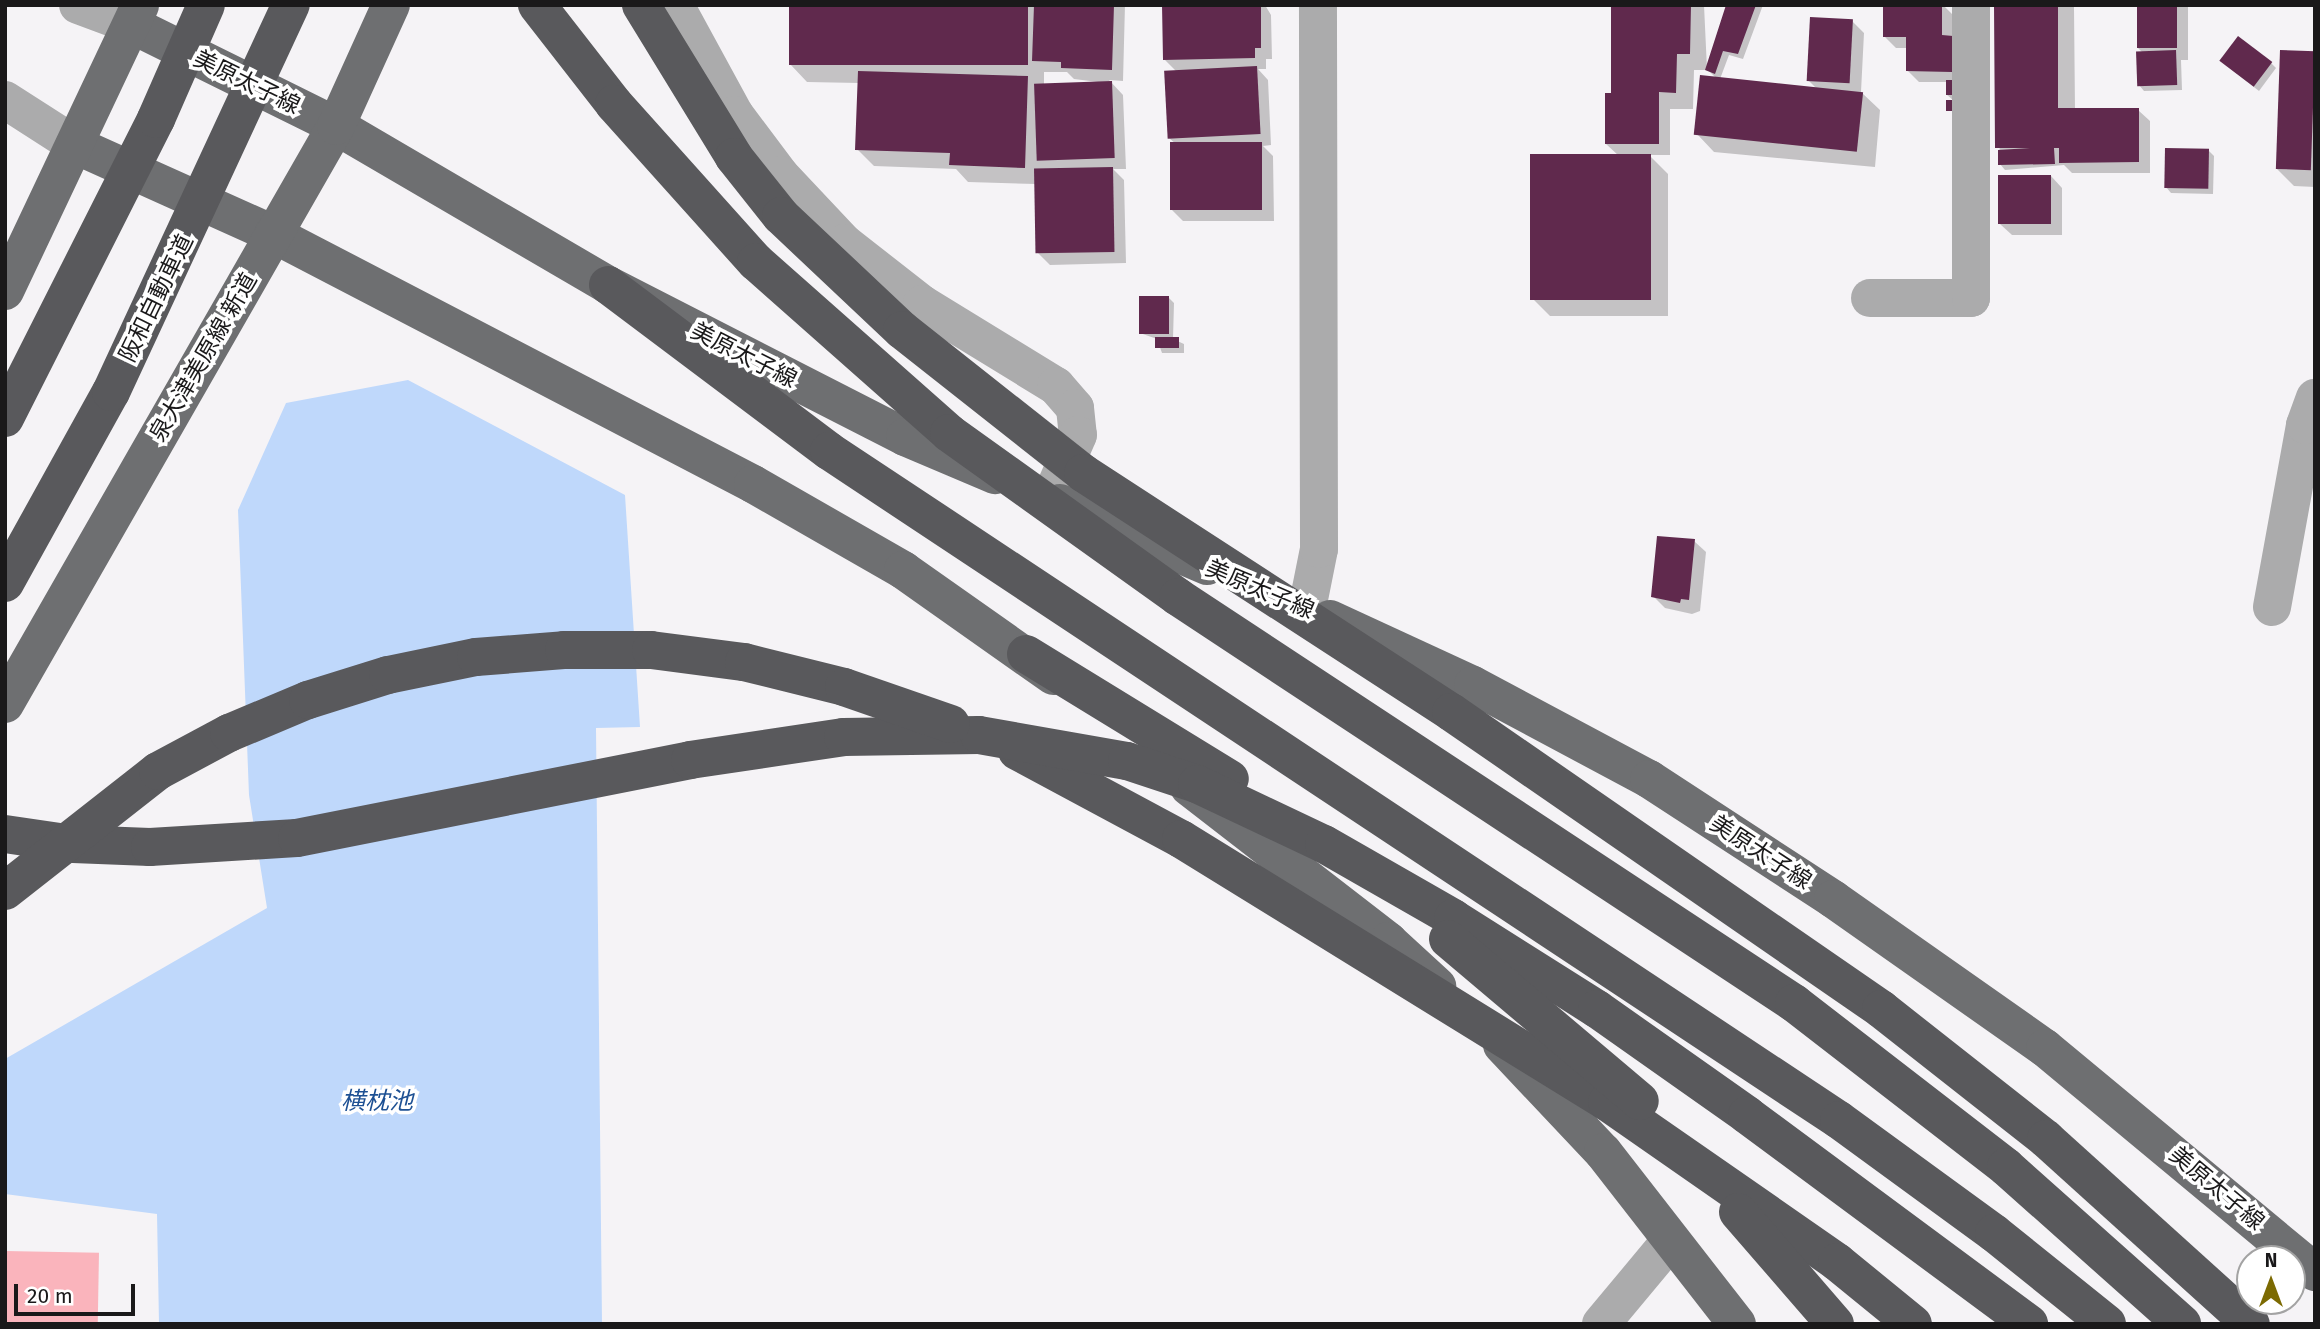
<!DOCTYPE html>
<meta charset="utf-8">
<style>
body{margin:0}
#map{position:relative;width:2320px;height:1329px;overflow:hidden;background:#f5f3f6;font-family:"Fira Sans","Noto Sans JP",sans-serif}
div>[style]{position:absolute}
.green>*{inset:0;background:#fab4bc;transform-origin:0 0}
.water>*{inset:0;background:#bfd8fb}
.shadow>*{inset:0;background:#0003}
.building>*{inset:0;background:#60294d;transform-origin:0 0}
.minor>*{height:38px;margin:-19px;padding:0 19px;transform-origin:19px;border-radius:19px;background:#ababac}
.major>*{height:38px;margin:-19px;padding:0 19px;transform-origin:19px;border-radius:19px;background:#6e6f71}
.highway>*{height:38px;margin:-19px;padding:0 19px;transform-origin:19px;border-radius:19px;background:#59595c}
span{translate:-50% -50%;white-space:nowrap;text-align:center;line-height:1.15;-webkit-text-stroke:7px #fff;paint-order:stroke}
.street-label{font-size:23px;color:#1a191a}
.water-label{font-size:24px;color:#1d5093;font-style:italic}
.frame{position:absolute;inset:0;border:7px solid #1a191a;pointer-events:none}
.north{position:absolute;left:2236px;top:1245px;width:70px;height:70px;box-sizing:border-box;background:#fff;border:2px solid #a3a3a3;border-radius:50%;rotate:0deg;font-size:19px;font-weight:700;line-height:28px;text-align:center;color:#1a191a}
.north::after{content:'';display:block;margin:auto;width:24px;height:32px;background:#7c6a02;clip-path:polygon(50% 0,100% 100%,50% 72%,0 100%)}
.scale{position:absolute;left:14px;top:1284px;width:121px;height:32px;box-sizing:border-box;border:4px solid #1a191a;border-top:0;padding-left:9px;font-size:21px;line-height:24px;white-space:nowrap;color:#1a191a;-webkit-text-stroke:5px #fff;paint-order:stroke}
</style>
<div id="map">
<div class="green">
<i style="left:5px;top:1251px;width:94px;height:73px;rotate:1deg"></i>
</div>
<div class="water">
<i style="clip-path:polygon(408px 380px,625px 495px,640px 727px,596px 728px,602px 1324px,159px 1324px,157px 1214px,5px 1194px,5px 1059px,267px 908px,249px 795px,238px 510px,286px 403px)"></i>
</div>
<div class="shadow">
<i style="clip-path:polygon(evenodd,791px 5px,1125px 5px,1123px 81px,1109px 80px,1123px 95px,1126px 169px,1113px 169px,1124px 180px,1126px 263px,1050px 265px,1038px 253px,1036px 184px,968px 182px,956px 169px,874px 166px,857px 149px,859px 83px,807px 82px,790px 64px,791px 5px,1044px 72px,1067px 72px,1074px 79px,1106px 83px,1044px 85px,1044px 72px)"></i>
<i style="clip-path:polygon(1164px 5px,1265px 5px,1271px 15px,1272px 59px,1266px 59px,1266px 69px,1258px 69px,1268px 80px,1271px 145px,1263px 146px,1273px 156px,1274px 221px,1183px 221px,1172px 210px,1176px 144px,1169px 138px,1177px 72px,1165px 60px)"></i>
<i style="clip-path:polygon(1613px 5px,1704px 5px,1707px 69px,1728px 5px,1763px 5px,1743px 59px,1729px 55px,1720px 79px,1816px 88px,1808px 80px,1852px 21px,1864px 33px,1861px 92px,1880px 110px,1875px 167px,1714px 152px,1697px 134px,1716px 78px,1708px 70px,1694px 70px,1693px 109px,1670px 109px,1670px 155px,1649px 155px,1668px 174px,1668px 316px,1550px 316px,1533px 299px,1619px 156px,1606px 144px,1616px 94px)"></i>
<i style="clip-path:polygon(1885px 5px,1943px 5px,1953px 15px,1953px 100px,1947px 95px,1947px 82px,1919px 82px,1907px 70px,1907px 48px,1896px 48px,1885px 37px)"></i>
<i style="clip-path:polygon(1996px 5px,2074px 7px,2075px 110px,2138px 110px,2150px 121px,2150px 173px,2072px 173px,2064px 165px,2005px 170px,2000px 164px)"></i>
<i style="clip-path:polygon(2139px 5px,2188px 5px,2188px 60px,2181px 60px,2182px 90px,2144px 91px,2139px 85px,2143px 53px,2138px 48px)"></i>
<i style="clip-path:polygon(2315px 53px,2315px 187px,2294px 186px,2277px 169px)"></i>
<i style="clip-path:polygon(2271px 63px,2276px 68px,2259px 91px,2227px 66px)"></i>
<i style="clip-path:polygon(2209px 151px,2214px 156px,2213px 194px,2171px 193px,2166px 187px)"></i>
<i style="clip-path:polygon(2051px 176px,2062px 188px,2062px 235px,2012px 235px,2000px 224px)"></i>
<i style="clip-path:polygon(1169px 298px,1174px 303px,1173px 339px,1184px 344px,1184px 353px,1162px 353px,1157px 339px,1140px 333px)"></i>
<i style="clip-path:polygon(1694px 541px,1706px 552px,1700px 611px,1692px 614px,1665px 608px,1653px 596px)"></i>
</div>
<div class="building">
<i style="left:789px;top:5px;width:239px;height:60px"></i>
<i style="clip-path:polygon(1034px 5px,1114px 5px,1112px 70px,1061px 68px,1061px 62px,1032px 61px)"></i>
<i style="clip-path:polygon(1162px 5px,1261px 5px,1261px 48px,1255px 48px,1255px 58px,1163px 60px)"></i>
<i style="clip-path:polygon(1611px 5px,1691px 5px,1690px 54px,1677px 54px,1676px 93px,1659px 92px,1659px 144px,1605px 144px,1605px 93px,1611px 93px)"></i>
<i style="clip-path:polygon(1726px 5px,1756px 5px,1738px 54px,1723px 51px,1715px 74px,1705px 70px)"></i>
<i style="clip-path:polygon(1883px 5px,1942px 5px,1942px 35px,1953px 36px,1952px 72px,1906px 71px,1906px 37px,1883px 37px)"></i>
<i style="clip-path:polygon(1994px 5px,2058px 5px,2058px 108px,2139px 108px,2139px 162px,2059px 163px,2059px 148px,2054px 148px,2055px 164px,1998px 165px,1998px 150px,2030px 148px,1995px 148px)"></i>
<i style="left:2137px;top:5px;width:40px;height:43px"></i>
<i style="left:1810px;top:17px;width:43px;height:64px;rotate:3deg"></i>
<i style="left:2238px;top:36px;width:43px;height:31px;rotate:37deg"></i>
<i style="left:2176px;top:50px;width:35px;height:40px;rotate:88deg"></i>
<i style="left:2280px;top:50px;width:35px;height:119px;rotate:2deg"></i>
<i style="left:1257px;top:66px;width:68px;height:93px;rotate:87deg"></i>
<i style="clip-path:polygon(858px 71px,1028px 76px,1025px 168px,949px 165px,950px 153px,855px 150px)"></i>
<i style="left:1700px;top:75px;width:164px;height:60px;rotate:6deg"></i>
<i style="left:1946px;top:80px;width:7px;height:15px"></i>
<i style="left:1112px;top:81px;width:77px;height:78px;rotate:88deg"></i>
<i style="left:1946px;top:100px;width:7px;height:11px"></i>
<i style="left:1170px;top:142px;width:92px;height:68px"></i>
<i style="left:2165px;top:148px;width:44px;height:40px;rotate:1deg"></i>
<i style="left:1651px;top:154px;width:146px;height:121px;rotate:90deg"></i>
<i style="left:1113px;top:167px;width:85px;height:79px;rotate:89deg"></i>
<i style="left:1998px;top:175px;width:53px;height:49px"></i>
<i style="left:1139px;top:296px;width:30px;height:38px"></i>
<i style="left:1155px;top:337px;width:24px;height:11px"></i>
<i style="clip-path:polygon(1657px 536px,1695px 539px,1689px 600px,1681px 599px,1680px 603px,1651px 597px)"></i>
</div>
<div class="minor">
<i style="left:78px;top:5px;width:58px;rotate:20.3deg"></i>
<i style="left:675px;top:5px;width:125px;rotate:61.4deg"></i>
<i style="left:735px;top:115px;width:75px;rotate:53.1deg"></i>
<i style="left:780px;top:175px;width:93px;rotate:46.7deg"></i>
<i style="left:844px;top:243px;width:99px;rotate:38deg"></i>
<i style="left:922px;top:304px;width:157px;rotate:31.5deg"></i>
<i style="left:1056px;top:386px;width:29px;rotate:49deg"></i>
<i style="left:1075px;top:408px;width:27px;rotate:84deg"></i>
<i style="left:1078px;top:435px;width:70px;rotate:113.6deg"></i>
<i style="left:5px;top:100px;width:83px;rotate:32.7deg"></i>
<i style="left:1870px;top:298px;width:101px"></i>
<i style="left:1971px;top:298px;width:293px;rotate:-90deg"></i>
<i style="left:2272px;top:607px;width:185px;rotate:-79.7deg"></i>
<i style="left:2305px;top:425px;width:29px;rotate:-70deg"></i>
<i style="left:1307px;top:609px;width:61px;rotate:-78.7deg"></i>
<i style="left:1319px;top:549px;width:544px;rotate:-90.11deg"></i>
<i style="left:1601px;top:1324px;width:109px;rotate:-50.2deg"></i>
</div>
<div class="major">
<i style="left:132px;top:25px;width:228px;rotate:26.3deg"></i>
<i style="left:336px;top:126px;width:315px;rotate:30.3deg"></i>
<i style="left:608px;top:285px;width:334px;rotate:27.1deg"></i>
<i style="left:905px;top:437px;width:98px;rotate:22.9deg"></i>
<i style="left:75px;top:145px;width:217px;rotate:24.2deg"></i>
<i style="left:273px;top:234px;width:541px;rotate:27.51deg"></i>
<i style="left:753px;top:484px;width:173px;rotate:29.8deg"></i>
<i style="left:903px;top:570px;width:184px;rotate:35.2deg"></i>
<i style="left:5px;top:291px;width:316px;rotate:-64.7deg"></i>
<i style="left:1060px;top:503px;width:160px;rotate:23.2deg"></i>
<i style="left:1330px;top:619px;width:157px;rotate:24.8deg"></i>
<i style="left:1473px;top:685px;width:200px;rotate:28.1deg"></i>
<i style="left:1649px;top:779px;width:220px;rotate:33.1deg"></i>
<i style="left:1833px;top:899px;width:259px;rotate:35.1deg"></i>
<i style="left:2045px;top:1048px;width:351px;rotate:39.7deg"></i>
<i style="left:5px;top:704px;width:666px;rotate:-60.2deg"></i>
<i style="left:336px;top:126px;width:133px;rotate:-65.6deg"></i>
<i style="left:1189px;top:787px;width:252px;rotate:37.7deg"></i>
<i style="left:1388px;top:941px;width:67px;rotate:42.6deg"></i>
<i style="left:1502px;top:1045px;width:147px;rotate:46.7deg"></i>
<i style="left:1603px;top:1152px;width:218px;rotate:52.1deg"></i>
</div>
<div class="highway">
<i style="left:537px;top:5px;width:125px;rotate:52.1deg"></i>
<i style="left:614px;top:104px;width:212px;rotate:48.1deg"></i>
<i style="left:756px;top:262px;width:258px;rotate:41.5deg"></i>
<i style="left:949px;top:433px;width:282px;rotate:35.6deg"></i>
<i style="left:1178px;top:597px;width:738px;rotate:33.39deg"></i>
<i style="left:1794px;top:1003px;width:268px;rotate:37.7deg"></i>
<i style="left:2006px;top:1167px;width:236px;rotate:41.7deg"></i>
<i style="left:641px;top:5px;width:178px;rotate:58.5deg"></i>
<i style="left:734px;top:157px;width:75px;rotate:51.5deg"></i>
<i style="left:781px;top:216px;width:166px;rotate:43.3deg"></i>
<i style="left:902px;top:330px;width:231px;rotate:38.3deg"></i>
<i style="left:1083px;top:473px;width:439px;rotate:33deg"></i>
<i style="left:1451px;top:712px;width:523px;rotate:34.63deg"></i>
<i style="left:1881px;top:1009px;width:210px;rotate:38.2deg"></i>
<i style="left:2046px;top:1139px;width:276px;rotate:42.1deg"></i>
<i style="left:608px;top:285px;width:276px;rotate:36.9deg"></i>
<i style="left:829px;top:451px;width:1211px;rotate:33.52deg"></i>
<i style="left:1839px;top:1120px;width:192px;rotate:36.1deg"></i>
<i style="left:1994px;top:1233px;width:145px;rotate:38.8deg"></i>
<i style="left:5px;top:418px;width:335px;rotate:-63.2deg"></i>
<i style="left:156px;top:119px;width:124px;rotate:-66.3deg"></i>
<i style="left:5px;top:583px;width:218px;rotate:-61deg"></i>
<i style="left:111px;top:392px;width:427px;rotate:-65.1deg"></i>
<i style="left:1026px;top:654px;width:239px;rotate:31.5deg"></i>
<i style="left:1017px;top:751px;width:186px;rotate:28.2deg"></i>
<i style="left:1181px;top:839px;width:501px;rotate:31.69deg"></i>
<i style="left:1607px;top:1102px;width:280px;rotate:34.8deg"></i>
<i style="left:1837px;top:1262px;width:98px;rotate:39.2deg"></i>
<i style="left:5px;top:834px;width:69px;rotate:8.4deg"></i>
<i style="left:73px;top:844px;width:77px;rotate:2.2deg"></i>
<i style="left:150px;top:847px;width:147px;rotate:-3.5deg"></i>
<i style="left:297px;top:838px;width:401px;rotate:-11.2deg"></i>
<i style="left:690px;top:760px;width:155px;rotate:-8.5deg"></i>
<i style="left:843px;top:737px;width:136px;rotate:-0.8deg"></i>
<i style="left:979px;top:735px;width:150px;rotate:10deg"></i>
<i style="left:1127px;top:761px;width:74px;rotate:18.2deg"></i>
<i style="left:1197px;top:784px;width:140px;rotate:25.3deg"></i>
<i style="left:1324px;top:844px;width:149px;rotate:29.8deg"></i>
<i style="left:1453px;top:918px;width:170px;rotate:32.3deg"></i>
<i style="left:1597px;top:1009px;width:184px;rotate:35.2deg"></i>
<i style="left:1747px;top:1115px;width:351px;rotate:36.5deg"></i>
<i style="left:5px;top:891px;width:194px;rotate:-38.1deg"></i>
<i style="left:158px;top:771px;width:81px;rotate:-28.2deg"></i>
<i style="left:229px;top:733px;width:86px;rotate:-22.7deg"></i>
<i style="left:308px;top:700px;width:84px;rotate:-17.4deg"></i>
<i style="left:388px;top:675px;width:90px;rotate:-11.6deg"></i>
<i style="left:476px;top:657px;width:88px;rotate:-4.5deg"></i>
<i style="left:564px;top:650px;width:87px"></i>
<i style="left:651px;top:650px;width:94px;rotate:7.4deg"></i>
<i style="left:744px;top:662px;width:103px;rotate:14deg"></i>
<i style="left:844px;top:687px;width:113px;rotate:19.1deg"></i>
<i style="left:1448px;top:939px;width:251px;rotate:40.2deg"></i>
<i style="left:1738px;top:1212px;width:148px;rotate:49.1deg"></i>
</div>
<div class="street-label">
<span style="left:247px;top:82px;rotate:26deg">美原太子線</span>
<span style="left:156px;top:298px;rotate:-64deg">阪和自動車道</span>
<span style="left:744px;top:355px;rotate:27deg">美原太子線</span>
<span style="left:203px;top:357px;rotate:-60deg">泉大津美原線 新道</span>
<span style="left:1260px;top:589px;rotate:23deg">美原太子線</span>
<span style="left:1761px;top:852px;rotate:33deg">美原太子線</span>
<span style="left:2217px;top:1188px;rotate:40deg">美原太子線</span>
</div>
<div class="water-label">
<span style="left:377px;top:1102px">横枕池</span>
</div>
<div class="frame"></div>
<div class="north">N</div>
<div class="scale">20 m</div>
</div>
